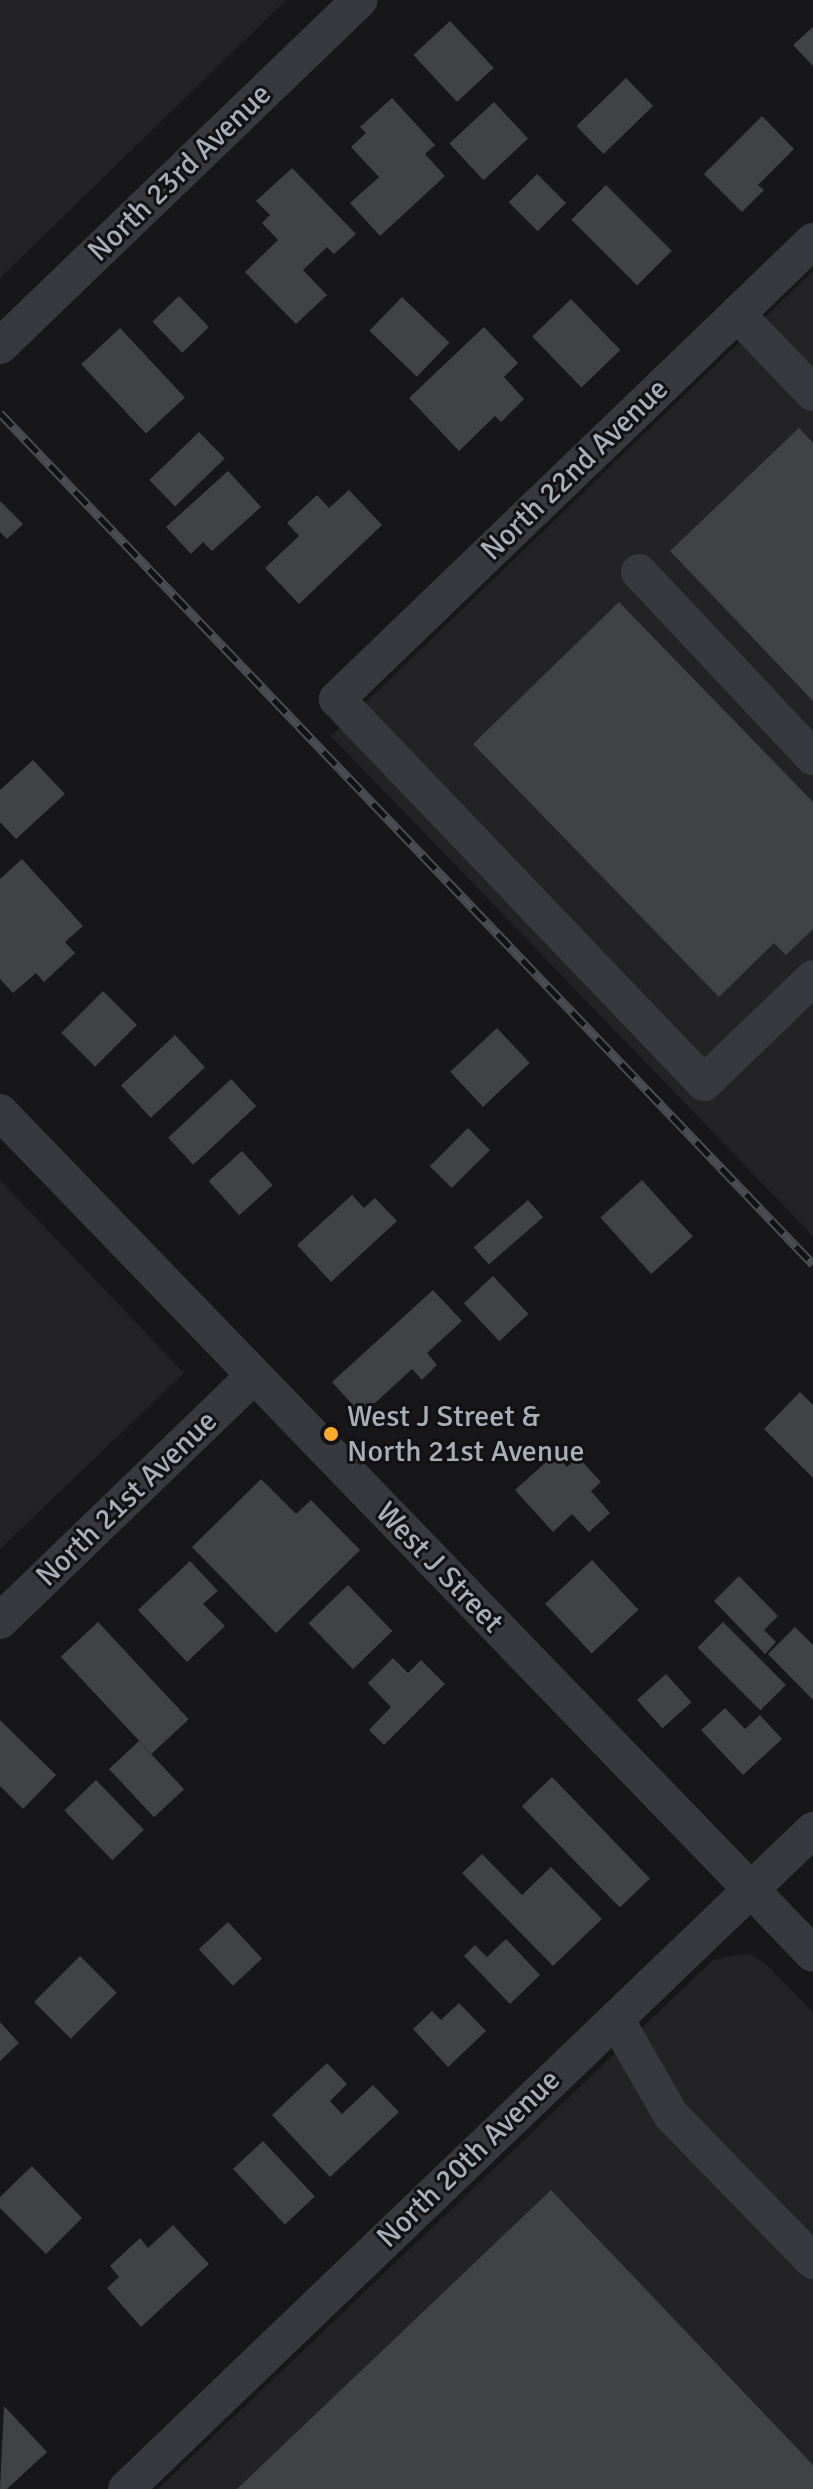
<!DOCTYPE html>
<style>
body{margin:0}
#map{position:relative;width:813px;height:2489px;overflow:hidden;background:#171719;font-family:Signika,sans-serif}
div>[style]{position:absolute}
.built>*{inset:0;background:#232326}
.building>*{inset:0;background:#414246;transform-origin:0 0}
.minor>*{height:36px;margin:-18px;padding:0 18px;transform-origin:18px;border-radius:18px;background:#37393e}
.rail>*{height:9px;margin-top:-4.5px;transform-origin:0;background:repeating-linear-gradient(90deg,#121214 0 18px,#4a4d53 0 36px);box-sizing:border-box;border-block:2px solid #4a4d53}
.dots>*{width:22px;height:22px;translate:-50% -50%;box-sizing:border-box;border:4px solid #121214;border-radius:50%}
span{translate:-50% -50%;white-space:nowrap;text-align:center;line-height:1.15;-webkit-text-stroke:6px #121214;paint-order:stroke}
.street-label{font-size:30px;color:#a8aeba}
.poi-label{font-size:30px;color:#a8aeba}
.left{translate:0 -50%;text-align:left}
</style>
<div id="map">
<div class="built">
<i style="clip-path:polygon(0 0,286px 0,0 278px)"></i>
<i style="clip-path:polygon(813px 271px,813px 1236px,331px 736px)"></i>
<i style="clip-path:polygon(0 1180px,184px 1373px,0 1549px)"></i>
<i style="clip-path:polygon(748px 1953px,766px 1964px,813px 2012px,813px 2489px,158px 2489px,713px 1960px)"></i>
</div>
<div class="building">
<i style="left:450px;top:21px;width:64px;height:50px;rotate:47deg"></i>
<i style="clip-path:polygon(813px 27px,813px 66px,793px 45px)"></i>
<i style="left:626px;top:78px;width:39px;height:69px;rotate:46deg"></i>
<i style="clip-path:polygon(392px 98px,435px 145px,425px 154px,445px 176px,380px 236px,350px 203px,379px 177px,351px 147px,366px 133px,360px 127px)"></i>
<i style="left:494px;top:102px;width:50px;height:61px;rotate:47deg"></i>
<i style="clip-path:polygon(762px 116px,794px 149px,758px 185px,764px 190px,742px 212px,704px 174px)"></i>
<i style="clip-path:polygon(292px 168px,356px 234px,334px 254px,327px 247px,303px 270px,327px 295px,296px 324px,245px 272px,278px 240px,262px 223px,270px 215px,256px 201px)"></i>
<i style="left:537px;top:174px;width:41px;height:40px;rotate:45deg"></i>
<i style="left:606px;top:185px;width:93px;height:49px;rotate:45deg"></i>
<i style="left:179px;top:296px;width:43px;height:37px;rotate:46deg"></i>
<i style="left:402px;top:297px;width:66px;height:47px;rotate:44deg"></i>
<i style="left:571px;top:299px;width:71px;height:54px;rotate:46deg"></i>
<i style="clip-path:polygon(484px 327px,518px 363px,504px 377px,524px 399px,501px 422px,495px 416px,459px 451px,409px 398px)"></i>
<i style="left:120px;top:328px;width:95px;height:53px;rotate:47deg"></i>
<i style="clip-path:polygon(799px 428px,813px 443px,813px 701px,670px 551px)"></i>
<i style="left:199px;top:432px;width:37px;height:69px;rotate:46deg"></i>
<i style="clip-path:polygon(228px 471px,261px 507px,212px 551px,203px 542px,191px 554px,166px 527px)"></i>
<i style="clip-path:polygon(349px 490px,382px 525px,299px 604px,265px 568px,299px 536px,287px 523px,317px 495px,329px 508px)"></i>
<i style="clip-path:polygon(0 501px,23px 524px,7px 539px,0 532px)"></i>
<i style="clip-path:polygon(619px 602px,813px 802px,813px 929px,786px 955px,774px 943px,719px 997px,473px 744px)"></i>
<i style="clip-path:polygon(33px 760px,65px 794px,16px 839px,0 822px,0 790px)"></i>
<i style="clip-path:polygon(22px 859px,83px 926px,65px 942px,75px 953px,44px 982px,36px 973px,13px 993px,0 979px,0 879px)"></i>
<i style="left:103px;top:991px;width:48px;height:59px;rotate:45deg"></i>
<i style="left:497px;top:1028px;width:48px;height:64px;rotate:47deg"></i>
<i style="left:175px;top:1035px;width:44px;height:74px;rotate:47deg"></i>
<i style="left:231px;top:1079px;width:37px;height:86px;rotate:47deg"></i>
<i style="left:468px;top:1128px;width:31px;height:54px;rotate:45deg"></i>
<i style="left:242px;top:1151px;width:46px;height:45px;rotate:48deg"></i>
<i style="left:642px;top:1180px;width:76px;height:56px;rotate:48deg"></i>
<i style="clip-path:polygon(352px 1195px,364px 1208px,375px 1198px,397px 1221px,331px 1282px,297px 1245px)"></i>
<i style="left:528px;top:1200px;width:23px;height:72px;rotate:49deg"></i>
<i style="left:493px;top:1276px;width:52px;height:40px;rotate:47deg"></i>
<i style="clip-path:polygon(433px 1290px,462px 1321px,427px 1353px,437px 1365px,422px 1380px,412px 1369px,362px 1415px,332px 1382px)"></i>
<i style="clip-path:polygon(800px 1392px,813px 1405px,813px 1478px,764px 1429px)"></i>
<i style="clip-path:polygon(555px 1454px,567px 1467px,578px 1457px,601px 1482px,591px 1491px,610px 1513px,589px 1532px,572px 1514px,553px 1532px,515px 1490px)"></i>
<i style="clip-path:polygon(261px 1479px,296px 1514px,311px 1500px,360px 1550px,276px 1633px,192px 1547px)"></i>
<i style="left:592px;top:1560px;width:68px;height:64px;rotate:47deg"></i>
<i style="clip-path:polygon(190px 1561px,218px 1591px,203px 1604px,225px 1626px,187px 1662px,138px 1610px)"></i>
<i style="clip-path:polygon(739px 1576px,778px 1616px,764px 1630px,776px 1642px,765px 1654px,714px 1601px)"></i>
<i style="left:348px;top:1585px;width:64px;height:55px;rotate:46deg"></i>
<i style="left:98px;top:1622px;width:133px;height:51px;rotate:47deg"></i>
<i style="left:723px;top:1622px;width:89px;height:36px;rotate:45deg"></i>
<i style="clip-path:polygon(795px 1627px,813px 1645px,813px 1700px,768px 1654px)"></i>
<i style="clip-path:polygon(393px 1658px,408px 1673px,421px 1660px,445px 1684px,384px 1745px,369px 1730px,391px 1707px,368px 1683px)"></i>
<i style="left:666px;top:1674px;width:38px;height:39px;rotate:48deg"></i>
<i style="clip-path:polygon(725px 1708px,745px 1729px,760px 1715px,782px 1739px,743px 1775px,701px 1730px)"></i>
<i style="clip-path:polygon(0 1720px,56px 1775px,23px 1809px,0 1786px)"></i>
<i style="left:139px;top:1741px;width:66px;height:41px;rotate:47deg"></i>
<i style="left:552px;top:1777px;width:141px;height:42px;rotate:46deg"></i>
<i style="left:96px;top:1780px;width:69px;height:44px;rotate:46deg"></i>
<i style="clip-path:polygon(482px 1854px,522px 1895px,551px 1867px,602px 1919px,553px 1966px,462px 1873px)"></i>
<i style="left:228px;top:1922px;width:50px;height:40px;rotate:47deg"></i>
<i style="clip-path:polygon(506px 1939px,540px 1975px,510px 2004px,464px 1956px,475px 1945px,487px 1957px)"></i>
<i style="left:80px;top:1956px;width:52px;height:65px;rotate:45deg"></i>
<i style="clip-path:polygon(459px 2003px,486px 2031px,448px 2067px,413px 2029px,432px 2011px,441px 2020px)"></i>
<i style="clip-path:polygon(0 2022px,19px 2043px,0 2061px)"></i>
<i style="clip-path:polygon(327px 2063px,347px 2084px,330px 2101px,342px 2114px,373px 2085px,399px 2112px,330px 2177px,272px 2115px)"></i>
<i style="left:263px;top:2141px;width:76px;height:41px;rotate:47deg"></i>
<i style="clip-path:polygon(32px 2166px,82px 2218px,46px 2254px,0 2208px,0 2197px)"></i>
<i style="clip-path:polygon(551px 2190px,813px 2465px,813px 2489px,237px 2489px)"></i>
<i style="clip-path:polygon(173px 2225px,209px 2264px,141px 2327px,107px 2288px,119px 2277px,110px 2266px,140px 2238px,148px 2248px)"></i>
<i style="clip-path:polygon(4px 2406px,47px 2452px,7px 2489px,0 2489px)"></i>
</div>
<div class="minor">
<i style="left:813px;top:241px;width:661px;rotate:136.1deg"></i>
<i style="left:337px;top:699px;width:531px;rotate:46.3deg"></i>
<i style="left:704px;top:1083px;width:151px;rotate:-43.9deg"></i>
<i style="left:737px;top:314px;width:110px;rotate:46.1deg"></i>
<i style="left:0;top:346px;width:499px;rotate:-43.9deg"></i>
<i style="left:639px;top:572px;width:254px;rotate:46.8deg"></i>
<i style="left:0;top:1112px;width:1170px;rotate:46deg"></i>
<i style="left:0;top:1621px;width:351px;rotate:-44deg"></i>
<i style="left:616px;top:2019px;width:111px;rotate:60.2deg"></i>
<i style="left:671px;top:2115px;width:204px;rotate:45.8deg"></i>
<i style="left:126px;top:2489px;width:952px;rotate:-43.81deg"></i>
</div>
<div class="rail">
<i style="left:0;top:413px;width:1177px;rotate:46.31deg"></i>
</div>
<div class="dots">
<i style="left:331px;top:1434px;background:#ffaa29"></i>
</div>
<div class="street-label">
<span style="left:180px;top:173px;rotate:-44deg">North 23rd Avenue</span>
<span style="left:575px;top:470px;rotate:-44deg">North 22nd Avenue</span>
<span style="left:127px;top:1499px;rotate:-44deg">North 21st Avenue</span>
<span style="left:439px;top:1568px;rotate:46deg">West J Street</span>
<span style="left:469px;top:2159px;rotate:-44deg">North 20th Avenue</span>
</div>
<div class="poi-label">
<span class="left" style="left:347px;top:1434px">West J Street &amp;<br>North 21st Avenue</span>
</div>
</div>
